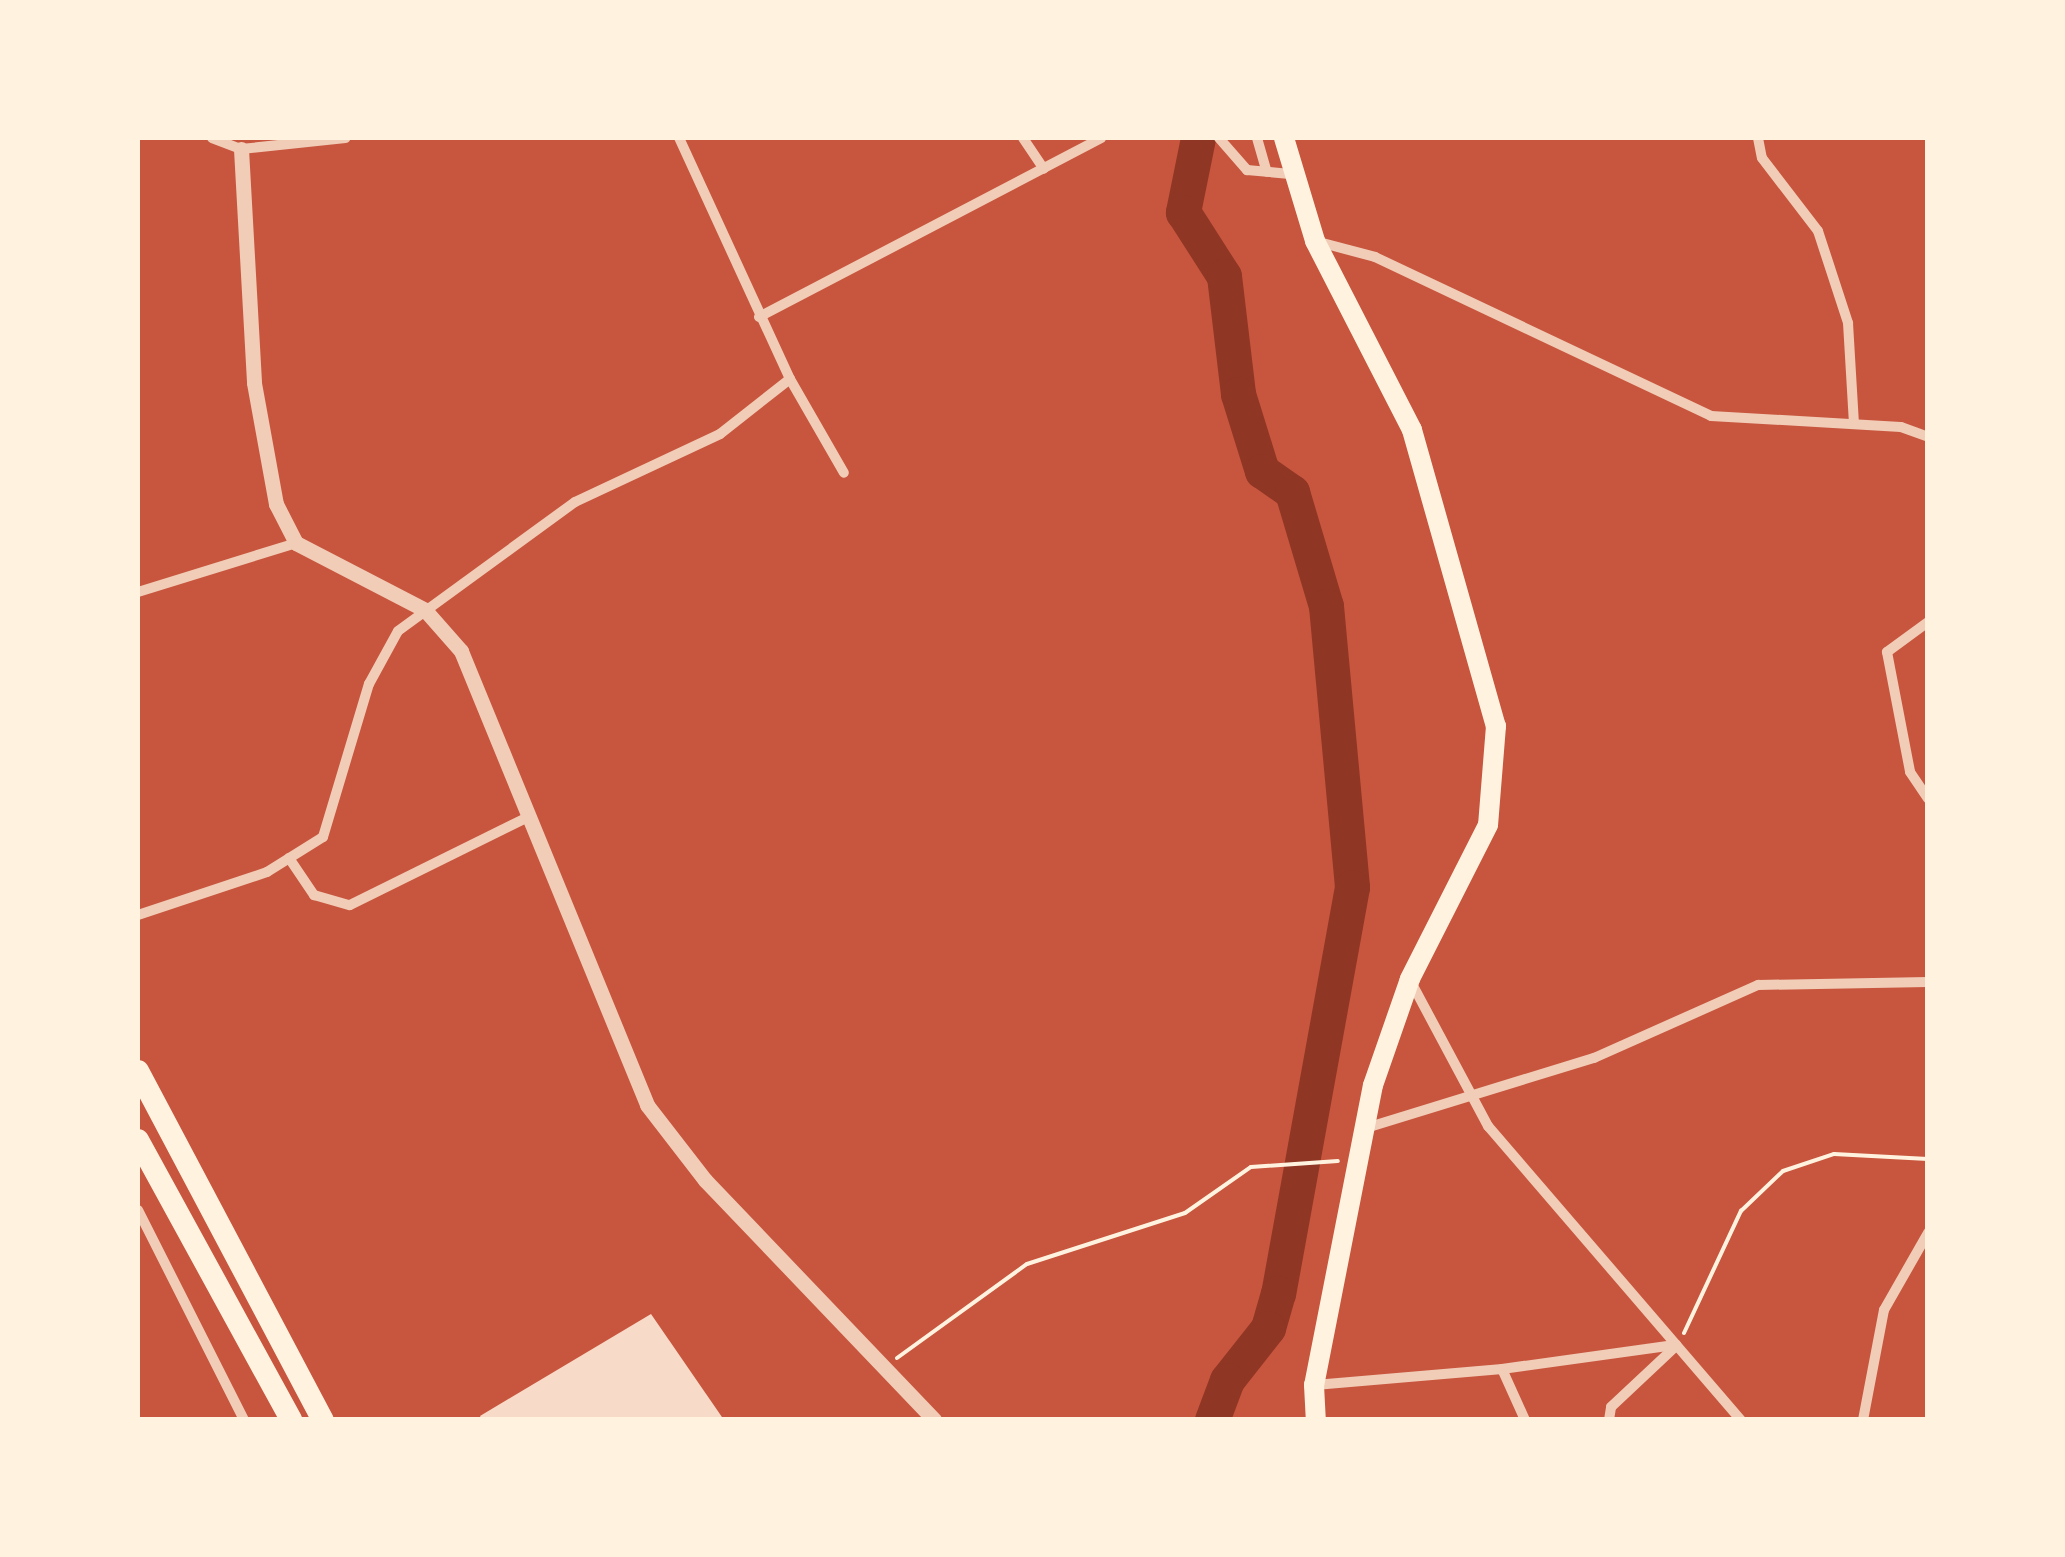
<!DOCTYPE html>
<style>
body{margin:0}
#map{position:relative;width:2065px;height:1557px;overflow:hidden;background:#c8553d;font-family:"Open Sans",sans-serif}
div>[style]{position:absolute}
.river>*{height:35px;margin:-17.5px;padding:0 17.5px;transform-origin:17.5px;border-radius:17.5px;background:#8f3625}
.building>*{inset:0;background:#f7dbc8}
.path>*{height:4px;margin:-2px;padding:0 2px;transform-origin:2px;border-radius:2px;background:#fff3e0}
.minor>*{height:10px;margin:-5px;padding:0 5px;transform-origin:5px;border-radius:5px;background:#f1ccb7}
.tertiary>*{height:15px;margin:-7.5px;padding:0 7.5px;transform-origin:7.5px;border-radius:7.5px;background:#f1ccb7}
.primary>*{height:20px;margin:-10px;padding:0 10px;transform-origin:10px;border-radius:10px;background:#fff3e0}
.motorway>*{height:22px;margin:-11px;padding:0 11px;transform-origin:11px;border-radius:11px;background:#fff3e0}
span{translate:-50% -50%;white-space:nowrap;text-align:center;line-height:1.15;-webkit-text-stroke:8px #fff3e0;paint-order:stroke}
.frame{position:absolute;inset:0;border:140px solid #fff3e0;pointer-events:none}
</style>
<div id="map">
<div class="river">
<i style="left:1198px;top:138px;width:76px;rotate:101.5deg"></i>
<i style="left:1183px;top:212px;width:76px;rotate:57.4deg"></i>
<i style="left:1224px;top:276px;width:119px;rotate:83.2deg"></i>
<i style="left:1238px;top:394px;width:81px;rotate:72.7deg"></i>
<i style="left:1262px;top:471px;width:37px;rotate:35deg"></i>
<i style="left:1292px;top:492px;width:119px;rotate:73.4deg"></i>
<i style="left:1326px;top:606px;width:282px;rotate:84.7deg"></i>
<i style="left:1352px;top:887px;width:413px;rotate:100.3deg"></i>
<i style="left:1278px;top:1293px;width:36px;rotate:106deg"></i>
<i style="left:1268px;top:1328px;width:66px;rotate:128.3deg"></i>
<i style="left:1227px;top:1380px;width:43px;rotate:110.6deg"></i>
</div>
<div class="building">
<i style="clip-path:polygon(651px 1314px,724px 1420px,482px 1420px,480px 1416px)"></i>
</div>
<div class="path">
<i style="left:1684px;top:1333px;width:135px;rotate:-65deg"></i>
<i style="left:1741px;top:1211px;width:58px;rotate:-43.6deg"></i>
<i style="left:1783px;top:1171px;width:54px;rotate:-18.4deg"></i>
<i style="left:1834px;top:1154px;width:94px;rotate:3deg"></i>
<i style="left:897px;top:1358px;width:160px;rotate:-35.9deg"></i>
<i style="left:1027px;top:1264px;width:166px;rotate:-17.9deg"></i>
<i style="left:1185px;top:1213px;width:80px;rotate:-34.9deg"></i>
<i style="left:1251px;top:1167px;width:87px;rotate:-3.9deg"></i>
</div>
<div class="minor">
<i style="left:212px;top:138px;width:31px;rotate:21deg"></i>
<i style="left:241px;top:149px;width:105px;rotate:-6deg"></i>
<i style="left:1023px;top:138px;width:37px;rotate:56deg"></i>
<i style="left:1219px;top:138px;width:43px;rotate:48.8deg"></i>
<i style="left:1247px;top:170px;width:43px;rotate:5.3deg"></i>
<i style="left:1257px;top:138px;width:35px;rotate:74deg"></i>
<i style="left:1758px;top:138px;width:20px;rotate:79deg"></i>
<i style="left:1762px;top:158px;width:92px;rotate:52.5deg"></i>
<i style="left:1818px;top:231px;width:97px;rotate:71.9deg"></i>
<i style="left:1848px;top:323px;width:101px;rotate:86.6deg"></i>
<i style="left:1315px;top:241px;width:62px;rotate:14.9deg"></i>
<i style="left:1375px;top:257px;width:372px;rotate:25.3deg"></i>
<i style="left:1711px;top:416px;width:190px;rotate:3.3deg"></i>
<i style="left:1901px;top:427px;width:29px;rotate:20deg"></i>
<i style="left:759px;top:317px;width:386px;rotate:-27.6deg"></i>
<i style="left:790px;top:379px;width:108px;rotate:60.1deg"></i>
<i style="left:138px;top:592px;width:165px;rotate:-17.2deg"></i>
<i style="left:1928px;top:622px;width:51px;rotate:143.8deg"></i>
<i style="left:1887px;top:652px;width:122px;rotate:79.1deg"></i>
<i style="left:1910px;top:772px;width:32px;rotate:56deg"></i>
<i style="left:289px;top:858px;width:45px;rotate:56deg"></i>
<i style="left:314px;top:895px;width:37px;rotate:16deg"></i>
<i style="left:350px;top:905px;width:201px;rotate:-26.3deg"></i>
<i style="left:138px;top:915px;width:136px;rotate:-18.4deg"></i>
<i style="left:267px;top:872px;width:66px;rotate:-32deg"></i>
<i style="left:323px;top:837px;width:160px;rotate:-73.3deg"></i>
<i style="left:369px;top:684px;width:60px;rotate:-61.3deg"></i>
<i style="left:398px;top:631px;width:219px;rotate:-36.1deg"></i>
<i style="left:575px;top:502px;width:160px;rotate:-25.1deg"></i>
<i style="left:720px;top:434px;width:89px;rotate:-38.2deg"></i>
<i style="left:790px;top:379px;width:265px;rotate:-114.7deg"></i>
<i style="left:1410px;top:980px;width:166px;rotate:61.9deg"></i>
<i style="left:1488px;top:1126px;width:388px;rotate:49.3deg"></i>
<i style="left:1366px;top:1128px;width:239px;rotate:-17.1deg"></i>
<i style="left:1594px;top:1058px;width:180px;rotate:-24deg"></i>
<i style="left:1758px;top:985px;width:170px;rotate:-1deg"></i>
<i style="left:138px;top:1210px;width:235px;rotate:63.2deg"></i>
<i style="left:1502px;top:1369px;width:176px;rotate:-7.9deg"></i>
<i style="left:1315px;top:1385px;width:188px;rotate:-4.9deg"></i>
<i style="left:1502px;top:1369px;width:56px;rotate:65.7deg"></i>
<i style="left:1609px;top:1420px;width:13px;rotate:-81deg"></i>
<i style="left:1611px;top:1407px;width:89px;rotate:-43.2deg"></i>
<i style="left:1863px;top:1420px;width:112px;rotate:-79.2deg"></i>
<i style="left:1884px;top:1310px;width:89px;rotate:-60.3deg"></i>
</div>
<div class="tertiary">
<i style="left:241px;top:149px;width:234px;rotate:86.8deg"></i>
<i style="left:254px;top:383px;width:123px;rotate:79.7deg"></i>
<i style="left:276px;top:504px;width:44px;rotate:62.9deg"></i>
<i style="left:296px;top:543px;width:145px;rotate:27.4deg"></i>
<i style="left:425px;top:610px;width:55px;rotate:48.7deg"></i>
<i style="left:461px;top:651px;width:491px;rotate:67.7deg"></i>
<i style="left:647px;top:1105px;width:95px;rotate:52.3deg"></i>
<i style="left:705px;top:1180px;width:332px;rotate:46.3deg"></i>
</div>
<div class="primary">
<i style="left:1284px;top:138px;width:108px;rotate:73.2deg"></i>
<i style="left:1315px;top:241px;width:212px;rotate:62.8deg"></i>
<i style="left:1412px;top:430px;width:308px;rotate:74.2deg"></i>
<i style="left:1496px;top:726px;width:99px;rotate:94.6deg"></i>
<i style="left:1488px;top:825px;width:173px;rotate:116.9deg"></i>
<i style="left:1410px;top:979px;width:112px;rotate:109.2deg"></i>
<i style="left:1373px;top:1085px;width:306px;rotate:101.1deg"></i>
<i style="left:1314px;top:1385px;width:35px;rotate:87deg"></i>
</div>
<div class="motorway">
<i style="left:138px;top:1071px;width:395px;rotate:62.1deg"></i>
<i style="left:138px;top:1140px;width:319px;rotate:61.3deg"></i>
</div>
<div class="frame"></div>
</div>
